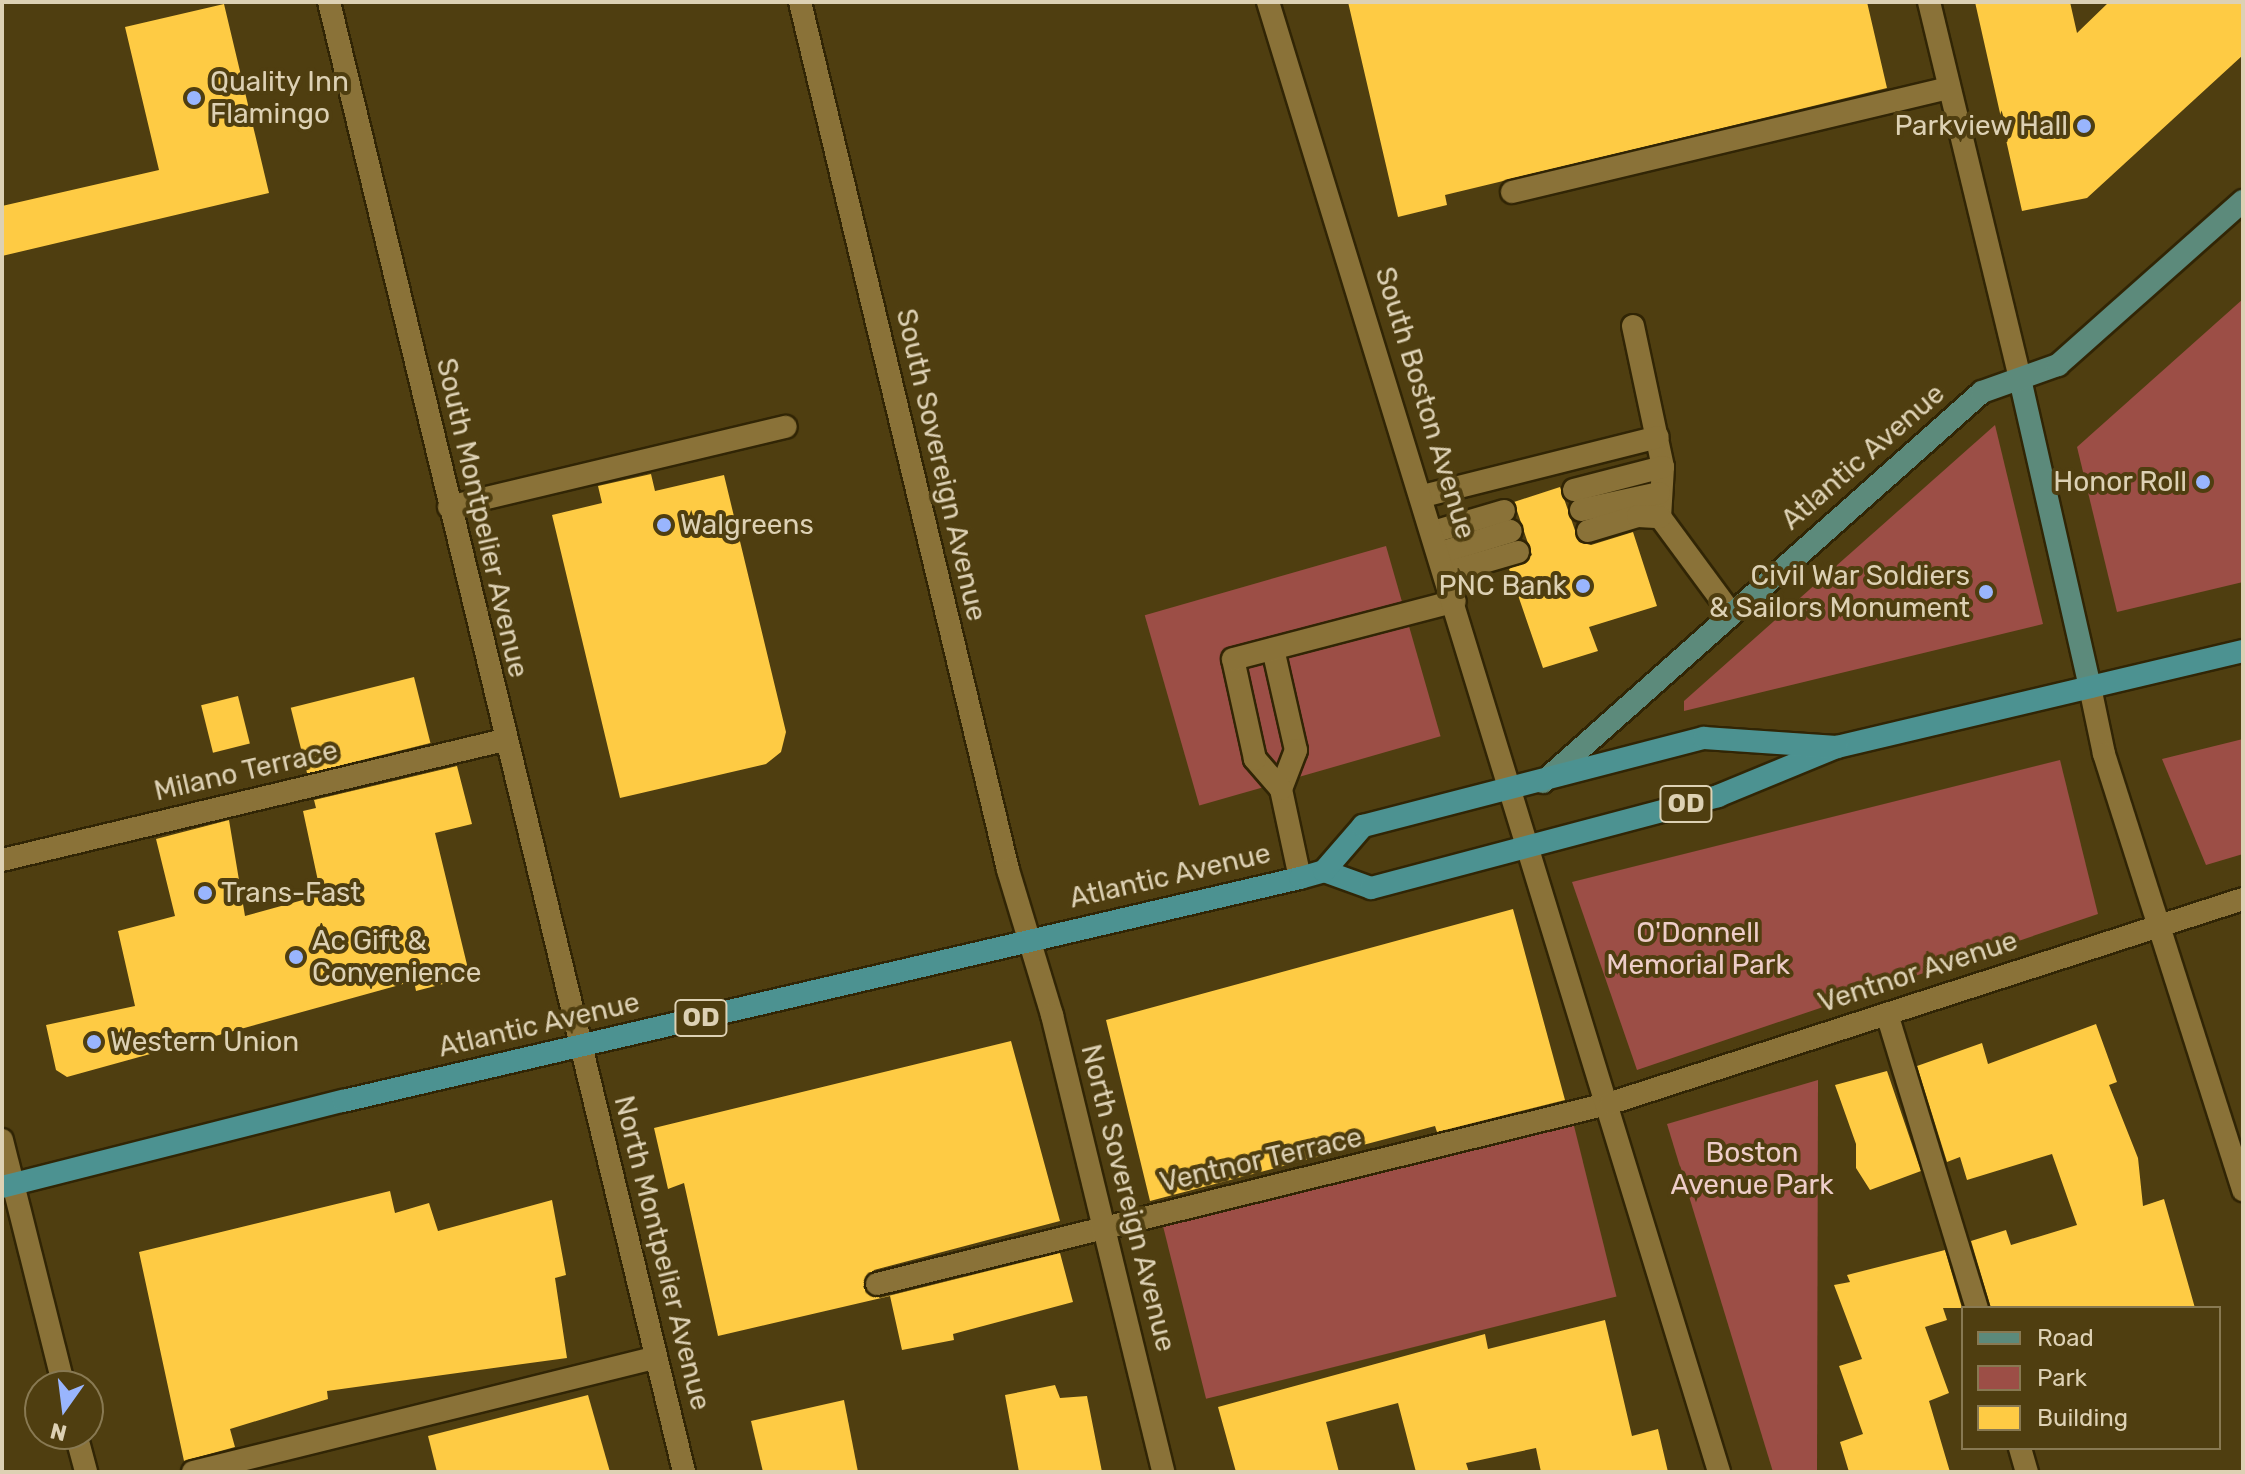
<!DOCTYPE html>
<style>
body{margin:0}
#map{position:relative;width:2245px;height:1474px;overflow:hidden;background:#4f3e10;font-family:Rubik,sans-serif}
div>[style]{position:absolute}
.green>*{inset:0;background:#9c4e46;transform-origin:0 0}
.building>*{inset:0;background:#fecb44;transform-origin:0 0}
.roads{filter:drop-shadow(2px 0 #312505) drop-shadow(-2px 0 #312505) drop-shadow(0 2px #312505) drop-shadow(0 -2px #312505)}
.service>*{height:22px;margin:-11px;padding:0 11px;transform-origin:11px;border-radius:11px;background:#8a7238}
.minor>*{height:22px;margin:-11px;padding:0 11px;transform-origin:11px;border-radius:11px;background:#8a7238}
.primary>*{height:22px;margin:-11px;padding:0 11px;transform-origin:11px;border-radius:11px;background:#5c8a7b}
.trunk>*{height:22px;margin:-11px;padding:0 11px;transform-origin:11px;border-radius:11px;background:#4c9291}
.dots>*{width:22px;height:22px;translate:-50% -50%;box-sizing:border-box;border:4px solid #4f3e10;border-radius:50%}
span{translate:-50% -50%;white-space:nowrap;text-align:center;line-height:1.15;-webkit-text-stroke:8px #4f3e10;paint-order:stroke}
.shield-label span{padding:2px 6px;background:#4f3e10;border:2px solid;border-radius:6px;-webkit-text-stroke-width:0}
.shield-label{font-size:26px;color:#ddd1b4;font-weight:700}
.poi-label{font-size:28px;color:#ddd1b4}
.left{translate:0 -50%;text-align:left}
.right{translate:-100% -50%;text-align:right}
.street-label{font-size:28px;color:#ddd1b4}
.park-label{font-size:28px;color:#eecdc9}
.frame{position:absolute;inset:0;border:4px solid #ddd1b4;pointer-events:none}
.legend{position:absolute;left:1961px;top:1306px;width:260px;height:144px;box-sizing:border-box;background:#4f3e10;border:2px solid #887952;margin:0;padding:10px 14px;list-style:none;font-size:24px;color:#ddd1b4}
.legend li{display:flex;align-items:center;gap:16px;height:40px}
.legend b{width:40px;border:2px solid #887952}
.north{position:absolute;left:24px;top:1370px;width:80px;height:80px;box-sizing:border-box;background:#4f3e10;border:2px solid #887952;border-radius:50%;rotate:194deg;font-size:22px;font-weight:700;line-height:32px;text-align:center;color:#ddd1b4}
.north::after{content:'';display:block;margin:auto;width:28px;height:36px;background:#99b5fd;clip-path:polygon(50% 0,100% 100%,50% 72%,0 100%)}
</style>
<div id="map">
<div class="green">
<i style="clip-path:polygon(2243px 299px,2243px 582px,2117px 612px,2077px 447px)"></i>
<i style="clip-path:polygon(1995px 425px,2043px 624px,1684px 711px,1684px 701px)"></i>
<i style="left:1386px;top:546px;width:198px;height:251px;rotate:74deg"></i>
<i style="clip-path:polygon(2243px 739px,2243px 854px,2206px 865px,2162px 759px)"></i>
<i style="clip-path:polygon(2060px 760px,2098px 914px,1637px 1070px,1572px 882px)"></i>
<i style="clip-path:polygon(1818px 1080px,1817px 1472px,1773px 1472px,1667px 1124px)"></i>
<i style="left:1572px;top:1118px;width:184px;height:423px;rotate:76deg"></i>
</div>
<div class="building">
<i style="clip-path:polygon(1348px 2px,1867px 2px,1887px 88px,1445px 195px,1447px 205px,1398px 217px)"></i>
<i style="clip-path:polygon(1975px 2px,2070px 2px,2077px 33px,2109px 2px,2243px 2px,2243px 55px,2087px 198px,2022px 211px)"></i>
<i style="clip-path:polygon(224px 4px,269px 193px,2px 256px,2px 206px,159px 170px,125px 27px)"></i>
<i style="clip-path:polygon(651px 474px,655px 491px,724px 475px,786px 732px,781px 752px,766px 764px,620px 798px,552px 515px,602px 503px,598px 486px)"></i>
<i style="clip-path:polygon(1560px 487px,1579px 542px,1591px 545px,1633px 532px,1657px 606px,1589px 627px,1598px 651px,1543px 668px,1509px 569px,1532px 555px,1514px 502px)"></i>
<i style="left:414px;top:677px;width:68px;height:127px;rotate:76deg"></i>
<i style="left:238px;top:696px;width:49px;height:38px;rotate:76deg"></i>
<i style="clip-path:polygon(457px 766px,472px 824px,435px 833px,470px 977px,416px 991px,414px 981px,67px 1077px,56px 1070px,46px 1025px,135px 1006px,118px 931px,175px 916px,156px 839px,229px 820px,245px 916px,321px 895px,303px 811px,316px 808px,314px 800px)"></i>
<i style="clip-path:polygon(1513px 909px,1565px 1100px,1437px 1132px,1435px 1126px,1150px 1201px,1106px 1020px)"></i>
<i style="clip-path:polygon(2096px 1024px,2117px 1082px,2109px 1085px,2138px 1158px,2143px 1206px,2164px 1199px,2195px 1308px,1991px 1308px,1971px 1241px,2006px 1230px,2011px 1245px,2077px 1225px,2052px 1154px,1967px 1180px,1960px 1157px,1947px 1162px,1917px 1066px,1982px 1043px,1988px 1064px)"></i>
<i style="clip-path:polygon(1011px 1041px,1060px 1221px,874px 1270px,863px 1287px,880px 1298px,1060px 1253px,1073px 1302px,953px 1334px,954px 1340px,902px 1350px,890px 1296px,718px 1336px,684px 1183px,668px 1189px,654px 1128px)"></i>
<i style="clip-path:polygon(1887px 1071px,1921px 1171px,1870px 1190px,1856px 1168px,1856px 1144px,1835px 1085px)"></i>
<i style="clip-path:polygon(390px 1191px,395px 1213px,429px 1203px,438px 1231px,552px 1200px,566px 1275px,555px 1278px,567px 1358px,327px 1391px,328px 1399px,230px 1429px,235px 1447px,184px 1461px,139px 1252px)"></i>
<i style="clip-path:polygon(1945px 1250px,1962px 1308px,1943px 1308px,1947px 1320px,1925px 1327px,1949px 1393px,1929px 1401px,1950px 1472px,1849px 1472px,1840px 1442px,1863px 1434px,1839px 1366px,1862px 1359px,1834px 1285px,1850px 1282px,1847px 1275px)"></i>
<i style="clip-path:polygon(1605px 1320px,1632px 1436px,1658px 1429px,1668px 1472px,1541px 1472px,1536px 1448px,1466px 1463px,1469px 1472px,1416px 1472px,1398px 1403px,1326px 1422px,1339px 1472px,1236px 1472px,1218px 1407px,1485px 1334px,1488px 1349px)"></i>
<i style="clip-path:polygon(1055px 1385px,1060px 1398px,1087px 1396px,1102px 1472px,1019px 1472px,1005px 1395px)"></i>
<i style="clip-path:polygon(588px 1395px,610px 1472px,437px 1472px,428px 1436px)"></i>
<i style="clip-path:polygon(844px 1400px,858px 1472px,763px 1472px,751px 1421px)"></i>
</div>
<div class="roads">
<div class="service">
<i style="left:1512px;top:192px;width:449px;rotate:-13.4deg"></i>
<i style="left:1633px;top:326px;width:144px;rotate:78deg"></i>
<i style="left:1663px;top:467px;width:50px;rotate:93.4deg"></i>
<i style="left:1660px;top:517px;width:118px;rotate:53.6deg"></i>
<i style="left:1574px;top:490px;width:92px;rotate:-14.5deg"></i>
<i style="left:1423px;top:496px;width:242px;rotate:-14.1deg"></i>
<i style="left:449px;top:507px;width:346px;rotate:-13.4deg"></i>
<i style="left:1581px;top:510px;width:80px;rotate:-12.3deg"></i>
<i style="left:1588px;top:531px;width:52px;rotate:-16.7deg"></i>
<i style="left:1638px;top:516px;width:22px;rotate:3deg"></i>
<i style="left:1433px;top:532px;width:74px;rotate:-16.5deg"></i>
<i style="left:1440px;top:553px;width:74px;rotate:-17.2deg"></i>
<i style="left:1446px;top:573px;width:75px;rotate:-16.3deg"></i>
<i style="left:1273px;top:649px;width:104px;rotate:77.2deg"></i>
<i style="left:1296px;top:750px;width:42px;rotate:111deg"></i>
<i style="left:2px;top:860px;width:516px;rotate:-13.44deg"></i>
<i style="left:1300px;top:878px;width:91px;rotate:-102.1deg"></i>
<i style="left:1281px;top:789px;width:40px;rotate:-131deg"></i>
<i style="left:1255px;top:759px;width:102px;rotate:-102.4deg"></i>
<i style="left:1233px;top:659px;width:229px;rotate:-14.6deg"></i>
<i style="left:1887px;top:1014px;width:307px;rotate:73deg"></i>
<i style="left:877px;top:1284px;width:756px;rotate:-13.85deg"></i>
<i style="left:2020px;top:1448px;width:25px;rotate:74deg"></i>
<i style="left:193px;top:1472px;width:477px;rotate:-13.9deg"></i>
</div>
<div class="minor">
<i style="left:329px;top:2px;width:1512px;rotate:76.42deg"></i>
<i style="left:800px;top:2px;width:893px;rotate:76.52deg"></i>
<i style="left:1008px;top:870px;width:152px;rotate:73.1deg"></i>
<i style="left:1052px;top:1015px;width:470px;rotate:76.3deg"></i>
<i style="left:1268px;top:2px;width:1538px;rotate:72.94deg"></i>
<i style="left:1929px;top:2px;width:388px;rotate:76.4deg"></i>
<i style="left:2090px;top:687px;width:68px;rotate:78.2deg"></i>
<i style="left:2104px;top:754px;width:458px;rotate:72.3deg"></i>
<i style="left:1611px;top:1103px;width:664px;rotate:-17.89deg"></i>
<i style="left:2px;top:1140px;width:254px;rotate:75.9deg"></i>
<i style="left:76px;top:1434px;width:39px;rotate:75deg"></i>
</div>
<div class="primary">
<i style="left:2020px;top:379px;width:316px;rotate:77.2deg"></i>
<i style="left:1543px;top:782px;width:587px;rotate:-41.62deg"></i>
<i style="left:1982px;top:392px;width:81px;rotate:-19.6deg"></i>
<i style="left:2058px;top:365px;width:247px;rotate:-41.6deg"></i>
</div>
<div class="trunk">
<i style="left:1324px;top:871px;width:50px;rotate:19.9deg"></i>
<i style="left:1371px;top:888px;width:359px;rotate:-14.8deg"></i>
<i style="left:1718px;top:796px;width:129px;rotate:-22.4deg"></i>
<i style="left:1837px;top:747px;width:417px;rotate:-13.3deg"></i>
<i style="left:2px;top:1187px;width:352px;rotate:-14.2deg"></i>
<i style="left:343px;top:1101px;width:983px;rotate:-13.12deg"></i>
<i style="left:1300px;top:878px;width:25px;rotate:-16deg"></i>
<i style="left:1324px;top:871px;width:60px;rotate:-49.1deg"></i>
<i style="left:1363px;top:826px;width:352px;rotate:-14.5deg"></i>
<i style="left:1704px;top:738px;width:133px;rotate:3.9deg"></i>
</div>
</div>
<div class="dots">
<i style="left:194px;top:98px;background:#99b5fd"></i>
<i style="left:2084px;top:126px;background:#99b5fd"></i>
<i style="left:2203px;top:482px;background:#99b5fd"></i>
<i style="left:664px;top:525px;background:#99b5fd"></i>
<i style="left:1583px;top:586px;background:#99b5fd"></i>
<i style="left:1986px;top:592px;background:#99b5fd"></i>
<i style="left:205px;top:893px;background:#99b5fd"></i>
<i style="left:296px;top:957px;background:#99b5fd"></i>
<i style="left:94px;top:1042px;background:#99b5fd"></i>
</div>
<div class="shield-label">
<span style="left:1686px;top:804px">OD</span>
<span style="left:701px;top:1018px">OD</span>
</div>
<div class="poi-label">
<span class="left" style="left:210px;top:98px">Quality Inn<br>Flamingo</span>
<span class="right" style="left:2068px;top:126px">Parkview Hall</span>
<span class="right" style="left:2187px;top:482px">Honor Roll</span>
<span class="left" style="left:680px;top:525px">Walgreens</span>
<span class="right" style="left:1970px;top:592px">Civil War Soldiers<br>&amp; Sailors Monument</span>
<span class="right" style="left:1567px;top:586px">PNC Bank</span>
<span class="left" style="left:221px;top:893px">Trans-Fast</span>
<span class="left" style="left:312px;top:957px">Ac Gift &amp;<br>Convenience</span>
<span class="left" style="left:110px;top:1042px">Western Union</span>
</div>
<div class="street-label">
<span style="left:1425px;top:403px;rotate:73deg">South Boston Avenue</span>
<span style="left:1863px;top:457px;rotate:-41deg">Atlantic Avenue</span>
<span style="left:941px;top:465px;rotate:77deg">South Sovereign Avenue</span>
<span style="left:482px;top:518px;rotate:77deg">South Montpelier Avenue</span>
<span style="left:246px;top:771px;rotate:-13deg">Milano Terrace</span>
<span style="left:1170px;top:876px;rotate:-13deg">Atlantic Avenue</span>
<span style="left:1918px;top:972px;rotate:-18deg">Ventnor Avenue</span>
<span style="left:539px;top:1025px;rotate:-13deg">Atlantic Avenue</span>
<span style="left:1261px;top:1160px;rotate:-13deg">Ventnor Terrace</span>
<span style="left:1128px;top:1198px;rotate:76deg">North Sovereign Avenue</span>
<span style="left:662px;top:1253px;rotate:76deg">North Montpelier Avenue</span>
</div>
<div class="park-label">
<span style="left:1698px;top:949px">O'Donnell<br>Memorial Park</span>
<span style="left:1752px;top:1169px">Boston<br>Avenue Park</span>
</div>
<div class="frame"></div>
<ul class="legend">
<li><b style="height:10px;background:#5c8a7b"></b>Road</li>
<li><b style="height:22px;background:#9c4e46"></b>Park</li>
<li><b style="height:22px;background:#fecb44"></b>Building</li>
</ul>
<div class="north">N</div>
</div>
